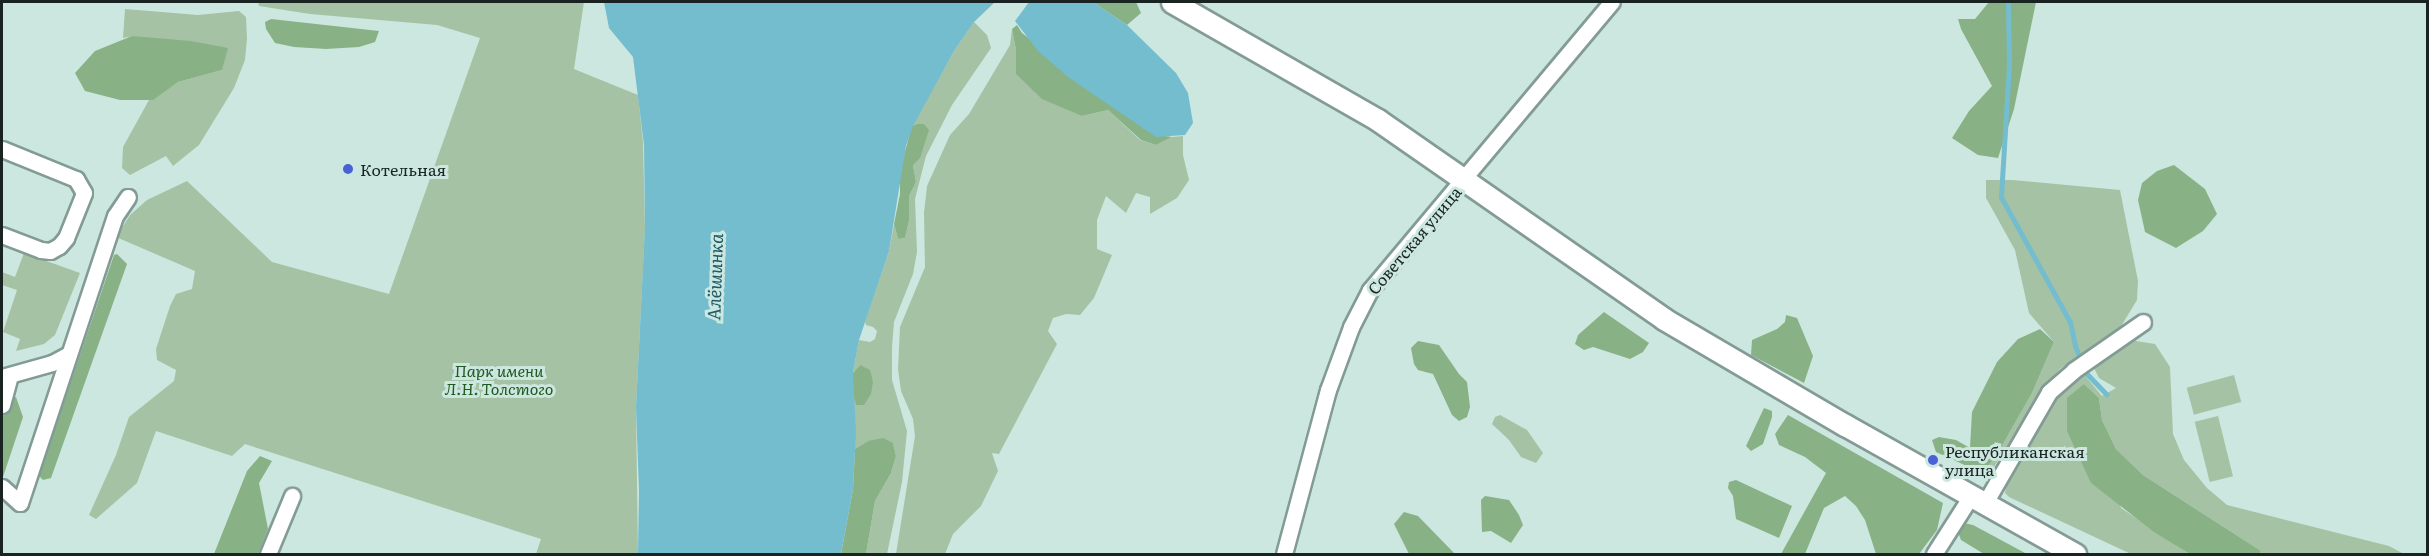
<!DOCTYPE html>
<meta charset="utf-8">
<style>
body{margin:0}
#map{position:relative;width:2429px;height:556px;overflow:hidden;background:#cce7e0;font-family:Literata,serif}
div>[style]{position:absolute}
.green>*{inset:0;background:#a6c2a4;transform-origin:0 0}
.forest>*{inset:0;background:#88b285}
.water>*{inset:0;background:#73bdcf}
.stream>*{height:5px;margin:-2.5px;padding:0 2.5px;transform-origin:2.5px;border-radius:2.5px;background:#73bdcf}
.roads{filter:drop-shadow(2px 0 #839b95) drop-shadow(-2px 0 #839b95) drop-shadow(0 2px #839b95) drop-shadow(0 -2px #839b95)}
.minor>*{height:15px;margin:-7.5px;padding:0 7.5px;transform-origin:7.5px;border-radius:7.5px;background:#fff}
.secondary>*{height:21px;margin:-10.5px;padding:0 10.5px;transform-origin:10.5px;border-radius:10.5px;background:#fff}
.dots>*{width:16px;height:16px;translate:-50% -50%;box-sizing:border-box;border:3px solid #cce7e0;border-radius:50%}
span{translate:-50% -50%;white-space:nowrap;text-align:center;line-height:1.15;-webkit-text-stroke:6px #cce7e0;paint-order:stroke}
.poi-label{font-size:16px;color:#192321}
.left{translate:0 -50%;text-align:left}
.street-label{font-size:16px;color:#192321}
.park-label{font-size:16px;color:#20591f;font-style:italic}
.water-label{font-size:18px;color:#1d5a68;font-style:italic}
.frame{position:absolute;inset:0;border:3px solid #192321;pointer-events:none}
</style>
<div id="map">
<div class="green">
<i style="clip-path:polygon(258px 2px,584px 2px,574px 69px,638px 95px,643px 142px,645px 228px,636px 407px,638px 554px,536px 554px,541px 539px,245px 444px,232px 456px,156px 431px,137px 483px,96px 519px,89px 515px,116px 455px,129px 417px,174px 381px,176px 370px,157px 360px,156px 349px,170px 306px,176px 294px,192px 289px,195px 271px,116px 237px,130px 215px,147px 200px,187px 181px,272px 262px,389px 294px,480px 38px,437px 25px,310px 14px,259px 6px)"></i>
<i style="clip-path:polygon(125px 9px,198px 15px,239px 11px,246px 17px,247px 38px,245px 60px,234px 88px,199px 145px,173px 166px,166px 156px,130px 175px,122px 168px,123px 147px,149px 100px,178px 82px,222px 70px,133px 36px,123px 38px)"></i>
<i style="clip-path:polygon(974px 22px,987px 35px,991px 48px,952px 105px,926px 156px,915px 199px,917px 252px,913px 274px,894px 322px,892px 347px,892px 380px,907px 431px,902px 482px,887px 554px,866px 554px,875px 501px,891px 473px,896px 456px,893px 443px,868px 441px,855px 449px,854px 397px,860px 365px,853px 373px,859px 340px,870px 342px,875px 339px,877px 331px,873px 327px,866px 325px,865px 321px,889px 251px,894px 224px,898px 239px,905px 238px,909px 221px,909px 196px,916px 182px,913px 165px,917px 124px,912px 126px,954px 51px)"></i>
<i style="clip-path:polygon(1012px 29px,1016px 50px,1016px 74px,1082px 116px,1108px 110px,1140px 140px,1156px 145px,1172px 137px,1183px 136px,1183px 155px,1189px 180px,1177px 198px,1150px 214px,1150px 197px,1136px 193px,1126px 213px,1106px 196px,1097px 220px,1097px 249px,1112px 255px,1094px 298px,1080px 315px,1066px 314px,1053px 318px,1048px 331px,1057px 344px,999px 454px,992px 453px,998px 471px,981px 506px,953px 534px,945px 554px,896px 554px,915px 436px,913px 419px,901px 391px,898px 369px,900px 327px,925px 267px,924px 213px,927px 186px,950px 135px,969px 114px,1010px 45px)"></i>
<i style="clip-path:polygon(1986px 180px,2013px 180px,2120px 190px,2138px 281px,2137px 300px,2120px 328px,2060px 369px,2044px 387px,1987px 478px,1982px 476px,1985px 469px,1995px 458px,2032px 393px,2054px 342px,2029px 313px,2015px 250px,1986px 198px)"></i>
<i style="clip-path:polygon(24px 253px,80px 273px,55px 335px,44px 344px,16px 351px,20px 339px,3px 332px,17px 290px,2px 285px,2px 272px,15px 277px)"></i>
<i style="clip-path:polygon(2130px 340px,2155px 344px,2170px 367px,2173px 434px,2184px 460px,2207px 488px,2227px 505px,2389px 546px,2404px 554px,2259px 554px,2261px 551px,2143px 475px,2116px 449px,2102px 420px,2099px 398px,2084px 384px,2121px 508px,2190px 554px,2131px 554px,2009px 497px,2005px 493px,2007px 481px,2055px 400px,2083px 373px,2102px 396px,2116px 388px,2099px 378px,2093px 366px)"></i>
<i style="left:2234px;top:375px;width:28px;height:49px;rotate:75deg"></i>
<i style="clip-path:polygon(1500px 415px,1527px 430px,1543px 453px,1536px 463px,1521px 457px,1509px 440px,1492px 424px,1495px 417px)"></i>
<i style="left:2218px;top:416px;width:62px;height:24px;rotate:76deg"></i>
</div>
<div class="forest">
<i style="clip-path:polygon(1093px 2px,1136px 2px,1141px 13px,1127px 25px)"></i>
<i style="clip-path:polygon(1989px 2px,2036px 2px,2014px 109px,1998px 158px,1978px 155px,1952px 138px,1969px 111px,1992px 86px,1961px 29px,1958px 19px,1975px 19px)"></i>
<i style="clip-path:polygon(271px 19px,379px 31px,375px 42px,359px 47px,326px 49px,294px 47px,275px 43px,266px 29px,265px 22px)"></i>
<i style="clip-path:polygon(1017px 25px,1022px 33px,1153px 134px,1172px 137px,1156px 145px,1141px 140px,1108px 110px,1082px 116px,1042px 99px,1016px 74px,1016px 50px,1012px 29px)"></i>
<i style="clip-path:polygon(132px 36px,191px 41px,228px 48px,222px 70px,178px 82px,153px 100px,120px 100px,85px 91px,75px 73px,95px 51px)"></i>
<i style="clip-path:polygon(917px 124px,924px 124px,929px 130px,920px 158px,913px 165px,916px 182px,909px 196px,909px 221px,905px 238px,898px 239px,894px 224px,900px 194px,900px 170px,912px 126px)"></i>
<i style="clip-path:polygon(2174px 165px,2205px 189px,2217px 214px,2203px 231px,2176px 248px,2145px 232px,2138px 200px,2142px 183px,2157px 171px)"></i>
<i style="clip-path:polygon(117px 254px,127px 264px,51px 478px,43px 480px,39px 476px,114px 255px)"></i>
<i style="clip-path:polygon(1604px 312px,1649px 343px,1643px 352px,1630px 359px,1593px 347px,1584px 350px,1575px 344px,1578px 335px)"></i>
<i style="clip-path:polygon(1786px 315px,1797px 318px,1813px 356px,1804px 383px,1751px 355px,1752px 340px,1777px 329px,1785px 322px)"></i>
<i style="clip-path:polygon(2040px 329px,2054px 342px,2032px 393px,1995px 458px,1985px 469px,1971px 468px,1936px 452px,1932px 440px,1939px 437px,1956px 440px,1970px 448px,1972px 412px,1997px 362px,2018px 339px)"></i>
<i style="clip-path:polygon(1418px 341px,1439px 345px,1459px 374px,1467px 382px,1470px 407px,1467px 417px,1459px 421px,1452px 415px,1433px 374px,1418px 370px,1414px 364px,1411px 348px)"></i>
<i style="clip-path:polygon(860px 365px,870px 370px,873px 382px,871px 394px,864px 405px,856px 405px,852px 388px,853px 373px)"></i>
<i style="clip-path:polygon(2084px 384px,2099px 398px,2102px 420px,2116px 449px,2143px 475px,2261px 551px,2259px 554px,2190px 554px,2154px 532px,2091px 483px,2067px 431px,2067px 398px)"></i>
<i style="clip-path:polygon(16px 397px,23px 417px,3px 477px,2px 421px,6px 401px)"></i>
<i style="clip-path:polygon(1764px 408px,1772px 411px,1772px 417px,1763px 444px,1751px 451px,1746px 446px)"></i>
<i style="clip-path:polygon(1788px 415px,1943px 503px,1937px 530px,1919px 554px,1876px 554px,1865px 520px,1856px 506px,1845px 496px,1824px 508px,1805px 554px,1781px 554px,1826px 473px,1805px 457px,1779px 445px,1775px 434px)"></i>
<i style="clip-path:polygon(883px 438px,893px 443px,896px 456px,891px 473px,875px 501px,866px 554px,841px 554px,853px 489px,855px 449px,868px 441px)"></i>
<i style="clip-path:polygon(260px 456px,272px 461px,259px 483px,268px 529px,258px 554px,214px 554px,247px 471px)"></i>
<i style="clip-path:polygon(1736px 480px,1792px 506px,1779px 538px,1736px 519px,1733px 496px,1728px 488px,1729px 482px)"></i>
<i style="clip-path:polygon(1485px 496px,1509px 500px,1519px 515px,1523px 525px,1511px 543px,1491px 531px,1482px 532px,1481px 500px)"></i>
<i style="clip-path:polygon(1404px 512px,1418px 516px,1455px 554px,1409px 554px,1394px 524px)"></i>
<i style="clip-path:polygon(1964px 523px,1973px 525px,2027px 554px,1984px 554px,1961px 540px,1958px 532px)"></i>
</div>
<div class="water">
<i style="clip-path:polygon(604px 2px,995px 2px,974px 22px,954px 51px,913px 126px,906px 146px,889px 251px,859px 340px,853px 373px,856px 432px,853px 489px,841px 554px,638px 554px,639px 491px,636px 407px,645px 226px,644px 145px,633px 57px,609px 28px)"></i>
<i style="clip-path:polygon(1029px 2px,1093px 2px,1127px 25px,1176px 73px,1188px 93px,1193px 123px,1185px 135px,1156px 137px,1068px 77px,1038px 51px,1015px 21px)"></i>
</div>
<div class="stream">
<i style="left:2008px;top:2px;width:63px;rotate:89.1deg"></i>
<i style="left:2009px;top:65px;width:132px;rotate:93.5deg"></i>
<i style="left:2001px;top:197px;width:143px;rotate:61.1deg"></i>
<i style="left:2070px;top:322px;width:25px;rotate:78deg"></i>
<i style="left:2075px;top:346px;width:30px;rotate:67deg"></i>
<i style="left:2087px;top:374px;width:28px;rotate:46deg"></i>
</div>
<div class="roads">
<div class="minor">
<i style="left:2px;top:149px;width:80px;rotate:22.1deg"></i>
<i style="left:76px;top:179px;width:16px;rotate:60deg"></i>
<i style="left:84px;top:193px;width:48px;rotate:111.8deg"></i>
<i style="left:66px;top:238px;width:11px;rotate:131deg"></i>
<i style="left:59px;top:246px;width:10px;rotate:151deg"></i>
<i style="left:50px;top:251px;width:9px;rotate:-174deg"></i>
<i style="left:41px;top:250px;width:42px;rotate:-159deg"></i>
<i style="left:2px;top:377px;width:52px;rotate:-15.6deg"></i>
<i style="left:52px;top:363px;width:19px;rotate:-28deg"></i>
<i style="left:2px;top:405px;width:30px;rotate:-75deg"></i>
<i style="left:2px;top:487px;width:24px;rotate:42deg"></i>
<i style="left:20px;top:503px;width:302px;rotate:-71.7deg"></i>
<i style="left:115px;top:216px;width:23px;rotate:-56deg"></i>
<i style="left:1985px;top:503px;width:128px;rotate:-60deg"></i>
<i style="left:2049px;top:392px;width:33px;rotate:-41deg"></i>
<i style="left:2074px;top:370px;width:84px;rotate:-34.8deg"></i>
<i style="left:268px;top:554px;width:63px;rotate:-67.5deg"></i>
<i style="left:1284px;top:554px;width:170px;rotate:-75deg"></i>
<i style="left:1328px;top:390px;width:67px;rotate:-69.9deg"></i>
<i style="left:1351px;top:327px;width:42px;rotate:-62.8deg"></i>
<i style="left:1370px;top:290px;width:376px;rotate:-50deg"></i>
<i style="left:1934px;top:554px;width:69px;rotate:-57.5deg"></i>
</div>
<div class="secondary">
<i style="left:1172px;top:2px;width:237px;rotate:29.8deg"></i>
<i style="left:1378px;top:120px;width:348px;rotate:34.8deg"></i>
<i style="left:1664px;top:319px;width:210px;rotate:30.4deg"></i>
<i style="left:1845px;top:425px;width:264px;rotate:29.3deg"></i>
</div>
</div>
<div class="dots">
<i style="left:348px;top:169px;background:#4961d6"></i>
<i style="left:1933px;top:460px;background:#4961d6"></i>
</div>
<div class="poi-label">
<span class="left" style="left:360px;top:169px">Котельная</span>
<span class="left" style="left:1945px;top:460px">Республиканская<br>улица</span>
</div>
<div class="street-label">
<span style="left:1414px;top:240px;rotate:-50deg">Советская улица</span>
</div>
<div class="park-label">
<span style="left:499px;top:379px">Парк имени<br>Л.Н. Толстого</span>
</div>
<div class="water-label">
<span style="left:715px;top:277px;rotate:-88deg">Алёшинка</span>
</div>
<div class="frame"></div>
</div>
